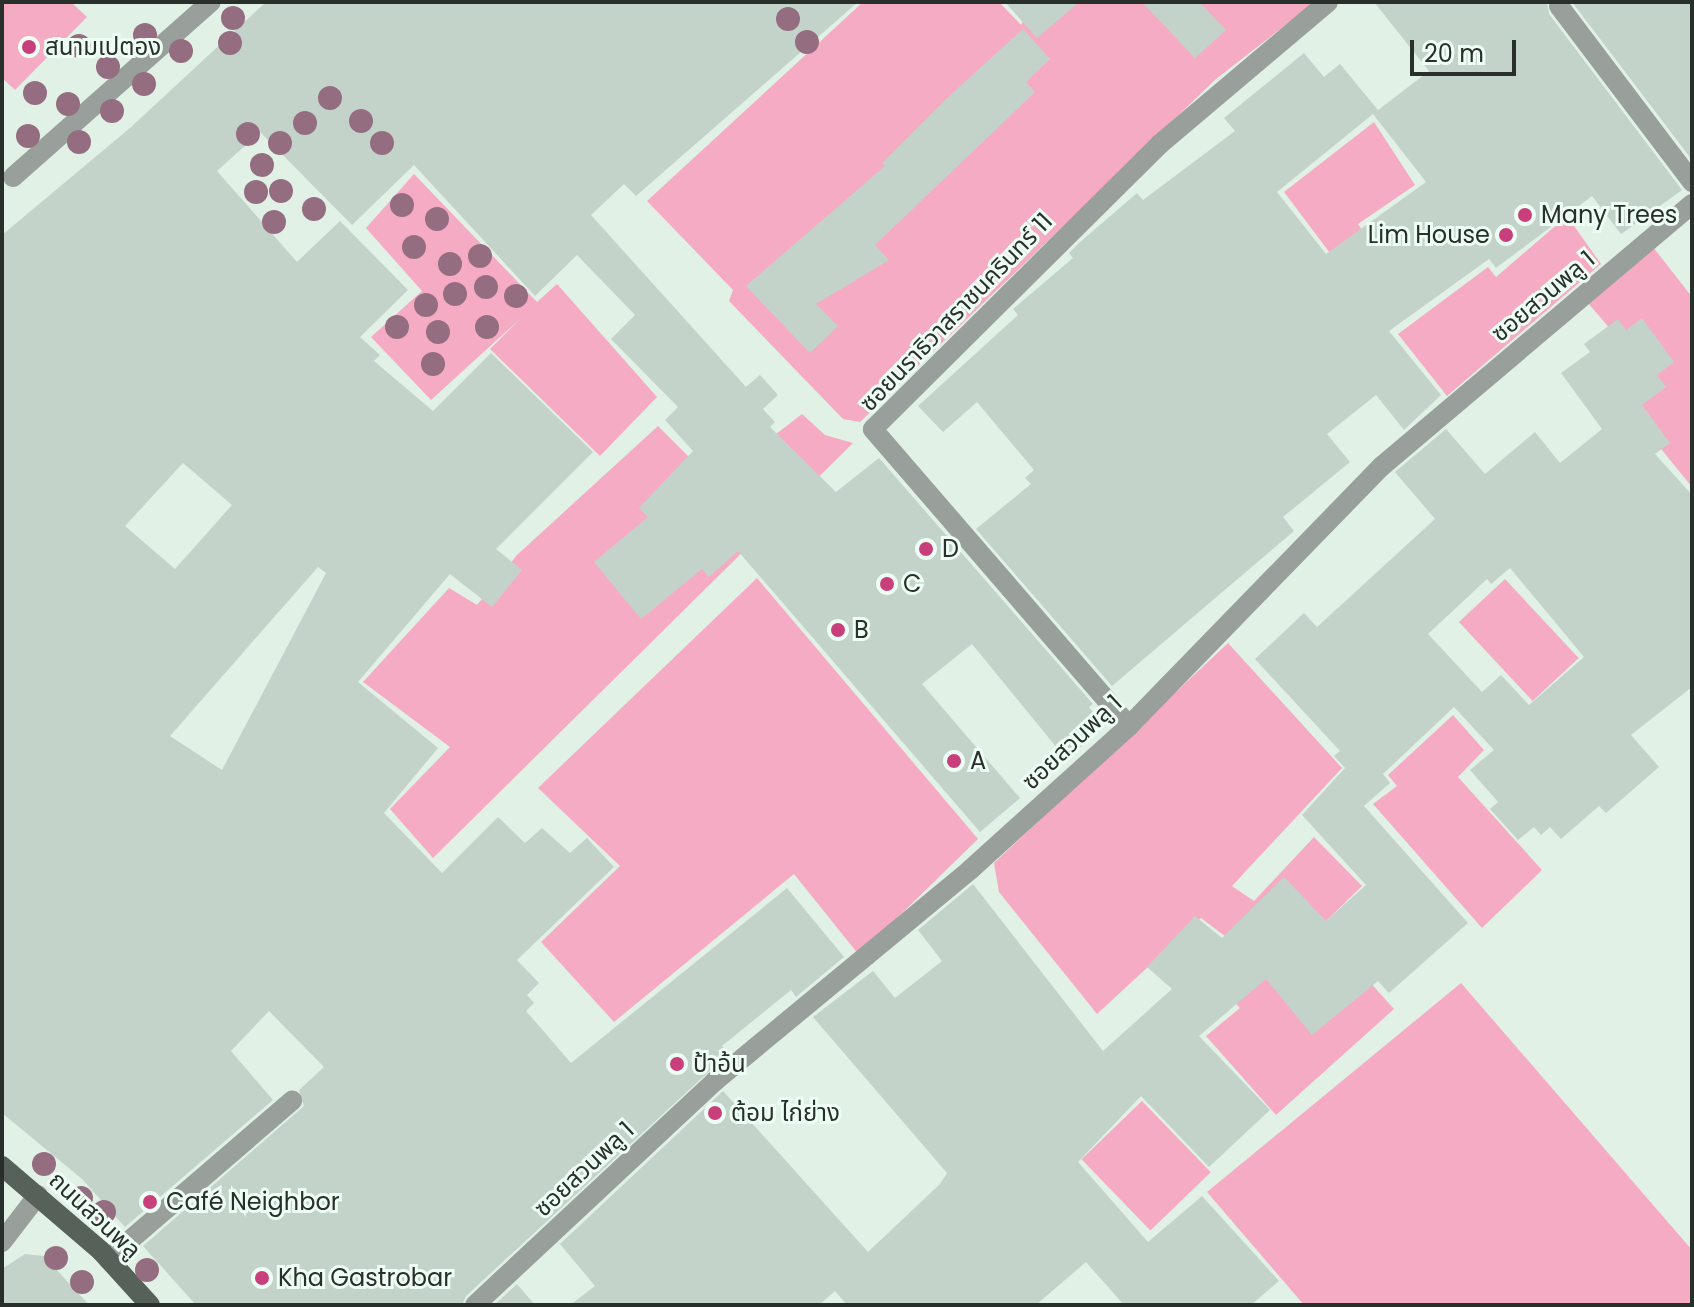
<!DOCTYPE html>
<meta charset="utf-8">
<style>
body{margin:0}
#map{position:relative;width:1694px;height:1307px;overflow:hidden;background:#e1f1e6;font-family:Poppins,"Noto Sans Thai",sans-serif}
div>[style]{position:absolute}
.green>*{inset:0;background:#f6abc4;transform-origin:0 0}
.building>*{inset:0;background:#c4d3c9}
.minor>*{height:20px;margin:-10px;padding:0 10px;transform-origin:10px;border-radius:10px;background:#99a09b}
.major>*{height:20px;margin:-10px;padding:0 10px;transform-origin:10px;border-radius:10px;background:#566159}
.trees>*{width:24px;height:24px;margin:-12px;border-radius:50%;background:#946e80}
.dots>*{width:22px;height:22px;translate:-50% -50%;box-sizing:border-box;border:4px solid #eefef4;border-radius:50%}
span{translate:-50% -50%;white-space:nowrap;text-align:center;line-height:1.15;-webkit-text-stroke:6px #eefef4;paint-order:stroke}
.poi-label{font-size:24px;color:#292f2b}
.left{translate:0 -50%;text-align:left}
.right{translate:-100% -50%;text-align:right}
.street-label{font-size:24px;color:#292f2b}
.frame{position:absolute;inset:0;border:4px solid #292f2b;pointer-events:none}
.scale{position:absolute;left:1410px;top:40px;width:106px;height:36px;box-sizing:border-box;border:4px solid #292f2b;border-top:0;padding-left:10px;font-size:24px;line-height:28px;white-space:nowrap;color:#292f2b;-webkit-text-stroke:6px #eefef4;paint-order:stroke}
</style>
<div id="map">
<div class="green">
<i style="clip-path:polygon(2px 2px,71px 2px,87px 17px,15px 90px,2px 78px)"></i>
<i style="clip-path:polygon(863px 2px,999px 2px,1021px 25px,1034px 2px,1315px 2px,1216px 79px,860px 422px,843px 419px,729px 301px,733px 290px,647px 201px)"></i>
<i style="clip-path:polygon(1374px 122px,1415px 185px,1358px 224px,1372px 245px,1342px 269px,1284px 192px)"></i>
<i style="clip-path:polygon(414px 174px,537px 302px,557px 284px,657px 397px,600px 456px,490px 349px,520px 319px,431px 400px,371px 337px,422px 291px,366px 228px)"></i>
<i style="clip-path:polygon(1567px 216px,1601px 264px,1447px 396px,1398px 334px,1488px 267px,1496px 277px)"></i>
<i style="clip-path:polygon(1653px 247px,1692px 297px,1692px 487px,1631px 412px,1655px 381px,1588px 303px)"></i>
<i style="clip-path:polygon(802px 414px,825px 435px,853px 443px,433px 858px,390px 809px,450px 747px,363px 682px,449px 588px,477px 605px,517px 555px,658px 426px,714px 482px)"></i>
<i style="clip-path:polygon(757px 578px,978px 839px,859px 955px,794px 874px,614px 1022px,541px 942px,620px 866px,538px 788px)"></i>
<i style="left:1505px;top:579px;width:108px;height:63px;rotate:47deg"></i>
<i style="clip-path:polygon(1228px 643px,1342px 768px,1232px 886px,1254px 901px,1314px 837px,1362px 886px,1320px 927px,1394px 1009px,1276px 1115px,1206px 1036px,1240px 1008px,1203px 971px,1234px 943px,1201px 918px,1097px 1014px,999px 892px,994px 863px)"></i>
<i style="clip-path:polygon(1453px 715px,1484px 750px,1458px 777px,1542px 870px,1482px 928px,1373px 804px,1397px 786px,1388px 775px)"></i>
<i style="clip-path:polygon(1461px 983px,1692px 1250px,1692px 1305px,1304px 1305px,1207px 1192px)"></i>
<i style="left:1142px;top:1101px;width:99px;height:84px;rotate:46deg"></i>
</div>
<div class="building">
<i style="clip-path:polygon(evenodd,266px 2px,858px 2px,636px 196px,624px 184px,591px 215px,746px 387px,760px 375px,778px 395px,763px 409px,775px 422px,770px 427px,836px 492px,879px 458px,1093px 704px,1089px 707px,1105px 727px,1066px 759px,972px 644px,922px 684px,1020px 798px,980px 832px,738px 551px,709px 577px,702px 569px,641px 619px,594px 562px,648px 517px,639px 508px,693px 451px,665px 420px,678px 407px,611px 339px,635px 315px,577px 255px,535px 296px,414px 165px,352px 225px,260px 132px,217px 171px,297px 262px,340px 221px,408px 290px,360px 337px,380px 355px,374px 361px,433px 411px,491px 353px,593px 452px,496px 549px,522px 570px,492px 607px,450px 574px,358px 682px,438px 748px,384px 813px,442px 873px,498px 817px,525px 843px,542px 828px,570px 853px,587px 838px,614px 867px,517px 960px,539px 983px,527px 995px,534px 1003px,526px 1011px,571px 1063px,787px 888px,844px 957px,796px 997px,791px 990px,722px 1046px,729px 1053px,466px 1296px,462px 1305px,196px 1305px,143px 1246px,304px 1106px,299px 1090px,324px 1067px,269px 1011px,231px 1051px,273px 1100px,125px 1227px,82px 1179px,2px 1113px,2px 235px,130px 128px,266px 2px,183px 463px,232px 505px,175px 569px,125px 526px,183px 463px,266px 2px,318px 567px,326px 573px,222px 770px,170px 736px,318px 567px)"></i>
<i style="clip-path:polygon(1005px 2px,1079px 2px,1037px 38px)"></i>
<i style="clip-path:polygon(1142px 2px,1199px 2px,1226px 30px,1195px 58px)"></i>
<i style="clip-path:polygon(1374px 2px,1547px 2px,1549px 14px,1682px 190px,1621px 234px,1592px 196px,1496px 268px,1489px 259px,1389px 331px,1441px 395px,1404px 430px,1376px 395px,1327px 434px,1350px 462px,1283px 517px,1294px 531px,1112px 686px,976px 529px,1031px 484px,1025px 478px,1034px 470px,977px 402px,943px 432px,918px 406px,1018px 315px,1013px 309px,1073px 258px,1069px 253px,1079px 243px,1137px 193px,1143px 200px,1235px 131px,1224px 118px,1304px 53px,1324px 77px,1340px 64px,1378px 110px,1277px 192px,1326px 254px,1426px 182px,1373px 114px,1429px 71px)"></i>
<i style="clip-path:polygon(1572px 2px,1692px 2px,1692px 160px)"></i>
<i style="clip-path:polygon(1023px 29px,1050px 59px,1026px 82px,1035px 92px,875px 245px,889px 260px,816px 304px,838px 326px,810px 353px,746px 286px,885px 166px,882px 163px,945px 100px)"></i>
<i style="clip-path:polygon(evenodd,1642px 318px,1674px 362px,1657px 375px,1666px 387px,1642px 405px,1670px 443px,1655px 454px,1692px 495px,1692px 687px,1631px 735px,1659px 767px,1606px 813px,1599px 806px,1561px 839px,1550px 827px,1541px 835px,1534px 827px,1518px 840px,1490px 809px,1498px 802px,1470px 770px,1494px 750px,1454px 707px,1383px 774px,1390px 783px,1364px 806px,1468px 923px,1389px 993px,1378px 981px,1312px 1035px,1266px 979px,1199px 1036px,1270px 1110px,1209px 1167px,1141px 1096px,1078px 1162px,1148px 1242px,1202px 1196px,1279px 1281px,1251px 1305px,1124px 1305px,1086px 1262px,1036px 1305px,847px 1305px,835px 1291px,819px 1305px,570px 1305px,595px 1286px,560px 1244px,723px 1091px,868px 1252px,940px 1184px,947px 1173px,813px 1017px,873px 971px,895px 998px,942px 961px,918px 930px,973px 884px,1103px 1051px,1172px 989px,1147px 967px,1195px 916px,1222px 938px,1284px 877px,1326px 921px,1366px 885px,1302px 815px,1345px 768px,1334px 756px,1340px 751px,1255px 659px,1304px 613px,1317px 627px,1435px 519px,1395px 472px,1446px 429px,1485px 474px,1535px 432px,1560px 463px,1602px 429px,1561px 373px,1590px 352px,1584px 344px,1618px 319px,1626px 330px,1642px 318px,1510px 568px,1584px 657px,1529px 705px,1501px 675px,1482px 692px,1428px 634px,1487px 579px,1491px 584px,1510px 568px)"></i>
<i style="clip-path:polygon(25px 1254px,44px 1256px,89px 1305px,2px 1305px,2px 1269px)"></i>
<i style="clip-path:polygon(517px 1284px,535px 1305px,494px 1305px)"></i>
</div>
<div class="minor">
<i style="left:1559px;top:6px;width:221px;rotate:52.9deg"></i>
<i style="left:13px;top:177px;width:264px;rotate:-41.5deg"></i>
<i style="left:1129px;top:726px;width:392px;rotate:-130.8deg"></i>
<i style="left:873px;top:429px;width:404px;rotate:-44.8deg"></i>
<i style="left:1160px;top:144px;width:220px;rotate:-40.2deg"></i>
<i style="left:2px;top:1242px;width:59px;rotate:-52.5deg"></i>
<i style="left:108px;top:1259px;width:243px;rotate:-40.7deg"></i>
<i style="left:475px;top:1305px;width:328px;rotate:-43deg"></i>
<i style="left:715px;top:1081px;width:332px;rotate:-39.6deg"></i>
<i style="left:971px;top:869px;width:213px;rotate:-42.1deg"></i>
<i style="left:1129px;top:726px;width:363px;rotate:-45.8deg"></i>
<i style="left:1382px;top:466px;width:406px;rotate:-40.2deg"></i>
</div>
<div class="major">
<i style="left:2px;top:1166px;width:130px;rotate:40.6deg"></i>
<i style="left:101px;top:1251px;width:73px;rotate:47.8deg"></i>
</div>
<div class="trees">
<i style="left:233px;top:18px"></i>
<i style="left:788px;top:19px"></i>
<i style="left:145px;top:35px"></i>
<i style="left:807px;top:42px"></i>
<i style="left:230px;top:43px"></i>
<i style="left:79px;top:46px"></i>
<i style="left:181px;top:51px"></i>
<i style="left:108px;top:67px"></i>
<i style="left:144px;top:84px"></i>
<i style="left:35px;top:93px"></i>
<i style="left:330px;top:98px"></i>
<i style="left:68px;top:104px"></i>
<i style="left:112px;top:111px"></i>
<i style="left:361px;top:121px"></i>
<i style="left:305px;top:123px"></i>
<i style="left:248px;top:134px"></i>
<i style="left:28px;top:136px"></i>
<i style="left:79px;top:142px"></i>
<i style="left:280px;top:143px"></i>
<i style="left:382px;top:143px"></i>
<i style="left:262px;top:165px"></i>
<i style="left:281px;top:191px"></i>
<i style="left:256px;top:192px"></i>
<i style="left:402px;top:205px"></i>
<i style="left:314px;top:209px"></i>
<i style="left:437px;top:219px"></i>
<i style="left:274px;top:222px"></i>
<i style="left:414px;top:247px"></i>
<i style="left:480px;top:256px"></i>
<i style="left:450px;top:264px"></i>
<i style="left:486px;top:287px"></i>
<i style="left:455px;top:294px"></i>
<i style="left:516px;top:296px"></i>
<i style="left:426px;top:305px"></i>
<i style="left:397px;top:327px"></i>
<i style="left:487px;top:327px"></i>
<i style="left:438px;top:332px"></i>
<i style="left:433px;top:364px"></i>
<i style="left:44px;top:1164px"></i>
<i style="left:81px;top:1198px"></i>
<i style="left:104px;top:1212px"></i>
<i style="left:56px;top:1258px"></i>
<i style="left:147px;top:1270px"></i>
<i style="left:82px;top:1282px"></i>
</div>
<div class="dots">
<i style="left:29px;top:47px;background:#c83f7b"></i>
<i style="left:1525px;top:215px;background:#c83f7b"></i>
<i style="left:1506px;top:235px;background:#c83f7b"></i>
<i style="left:926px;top:549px;background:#c83f7b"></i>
<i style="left:887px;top:584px;background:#c83f7b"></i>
<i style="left:838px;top:630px;background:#c83f7b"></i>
<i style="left:954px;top:761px;background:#c83f7b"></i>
<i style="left:677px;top:1064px;background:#c83f7b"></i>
<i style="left:715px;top:1113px;background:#c83f7b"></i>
<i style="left:150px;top:1202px;background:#c83f7b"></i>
<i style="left:262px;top:1278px;background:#c83f7b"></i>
</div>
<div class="poi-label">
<span class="left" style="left:45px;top:47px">สนามเปตอง</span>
<span class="left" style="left:1541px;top:215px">Many Trees</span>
<span class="right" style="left:1490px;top:235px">Lim House</span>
<span class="left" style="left:942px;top:549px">D</span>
<span class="left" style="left:903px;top:584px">C</span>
<span class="left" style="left:854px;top:630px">B</span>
<span class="left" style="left:970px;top:761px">A</span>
<span class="left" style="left:693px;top:1064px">ป้าอ้น</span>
<span class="left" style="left:731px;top:1113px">ต้อม ไก่ย่าง</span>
<span class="left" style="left:166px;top:1202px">Café Neighbor</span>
<span class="left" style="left:278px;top:1278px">Kha Gastrobar</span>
</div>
<div class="street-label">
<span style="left:1543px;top:296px;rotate:-40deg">ซอยสวนพลู 1</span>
<span style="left:956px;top:312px;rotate:-46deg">ซอยนราธิวาสราชนครินทร์ 11</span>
<span style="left:1072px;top:742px;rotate:-43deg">ซอยสวนพลู 1</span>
<span style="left:584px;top:1169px;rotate:-43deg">ซอยสวนพลู 1</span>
<span style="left:95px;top:1215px;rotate:43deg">ถนนสวนพลู</span>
</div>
<div class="frame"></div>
<div class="scale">20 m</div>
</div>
